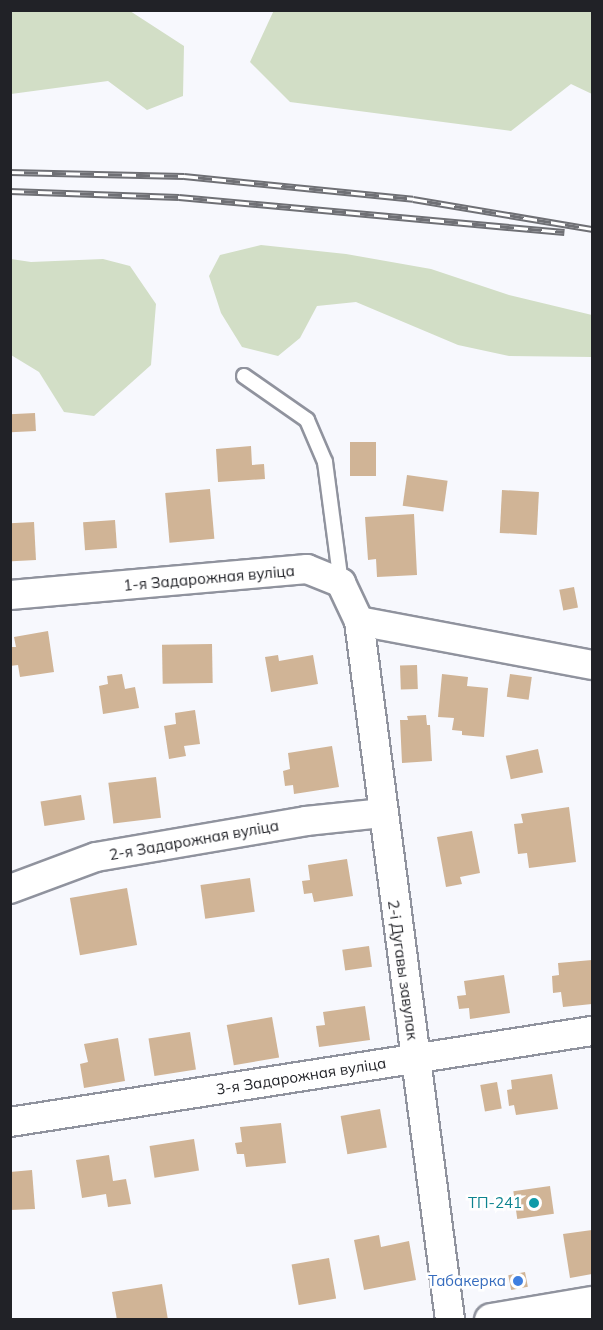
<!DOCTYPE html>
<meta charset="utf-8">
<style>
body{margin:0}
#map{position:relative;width:603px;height:1330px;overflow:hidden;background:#f7f8fd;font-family:Mulish,sans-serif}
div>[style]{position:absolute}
.green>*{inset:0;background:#d2dec6}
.building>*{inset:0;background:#d0b496;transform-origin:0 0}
.roads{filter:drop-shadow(2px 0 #90939e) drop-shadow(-2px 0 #90939e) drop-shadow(0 2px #90939e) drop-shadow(0 -2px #90939e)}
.service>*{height:14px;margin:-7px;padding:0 7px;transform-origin:7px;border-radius:7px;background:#fff}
.minor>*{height:28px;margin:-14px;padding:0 14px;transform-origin:14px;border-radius:14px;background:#fff}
.secondary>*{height:33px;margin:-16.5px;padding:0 16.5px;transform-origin:16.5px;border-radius:16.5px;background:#fff}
.rail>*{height:7px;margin-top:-3.5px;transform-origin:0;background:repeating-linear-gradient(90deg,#fff 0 14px,#6f7075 0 28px);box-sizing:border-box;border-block:2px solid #6f7075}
.dots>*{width:16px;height:16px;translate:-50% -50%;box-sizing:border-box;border:3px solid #fff;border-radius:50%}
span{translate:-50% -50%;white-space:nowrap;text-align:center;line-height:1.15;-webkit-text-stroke:5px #fff;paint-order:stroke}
.street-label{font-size:15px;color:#212227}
.culture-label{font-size:15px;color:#0d838f}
.right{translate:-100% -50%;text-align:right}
.shop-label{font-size:15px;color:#366cbe}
.frame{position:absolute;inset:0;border:12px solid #212227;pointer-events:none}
</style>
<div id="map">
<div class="green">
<i style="clip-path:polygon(274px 10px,592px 11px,592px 94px,571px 84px,511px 131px,290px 102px,250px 62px)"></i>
<i style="clip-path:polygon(10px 11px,130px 11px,184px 46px,183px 96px,147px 110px,108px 81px,11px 94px)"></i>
<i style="clip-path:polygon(261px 245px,346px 254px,431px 269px,509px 295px,592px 315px,592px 357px,509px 356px,458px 345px,356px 302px,317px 306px,300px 338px,278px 356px,242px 347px,221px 313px,209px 276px,220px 255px)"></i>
<i style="clip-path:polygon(11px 259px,31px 262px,103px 259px,130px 266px,156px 304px,151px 365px,94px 416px,64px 412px,39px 372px,11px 355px)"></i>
</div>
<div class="building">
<i style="left:35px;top:413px;width:18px;height:25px;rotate:87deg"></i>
<i style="left:350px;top:442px;width:26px;height:34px"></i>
<i style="clip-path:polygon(251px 446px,252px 465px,264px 464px,265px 479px,218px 482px,216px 449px)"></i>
<i style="left:407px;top:475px;width:41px;height:31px;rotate:8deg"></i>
<i style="left:210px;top:489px;width:50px;height:45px;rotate:85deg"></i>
<i style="left:502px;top:490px;width:37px;height:43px;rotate:3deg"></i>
<i style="clip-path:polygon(414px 514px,417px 575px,377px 577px,376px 559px,368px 560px,365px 517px)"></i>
<i style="left:115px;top:520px;width:28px;height:32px;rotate:86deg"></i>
<i style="left:34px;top:522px;width:38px;height:24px;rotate:87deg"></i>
<i style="left:574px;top:587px;width:21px;height:15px;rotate:79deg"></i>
<i style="clip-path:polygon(48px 631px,54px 672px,20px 677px,18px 665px,10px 666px,10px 647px,16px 647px,14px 637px)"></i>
<i style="left:212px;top:644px;width:39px;height:50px;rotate:89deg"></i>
<i style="clip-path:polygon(278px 655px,279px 661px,313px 655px,318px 684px,271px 692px,265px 657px)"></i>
<i style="left:417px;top:665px;width:24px;height:17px;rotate:88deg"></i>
<i style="clip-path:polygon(122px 674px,125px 689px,135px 687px,139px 708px,103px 714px,99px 686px,108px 684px,107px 676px)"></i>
<i style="clip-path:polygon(442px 674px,468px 677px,467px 686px,488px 688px,484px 737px,462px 735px,462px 731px,452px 730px,454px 718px,438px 717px)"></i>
<i style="left:510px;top:674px;width:22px;height:23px;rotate:8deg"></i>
<i style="clip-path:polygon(195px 710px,200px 744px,184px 746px,186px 756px,169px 759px,164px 726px,176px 724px,175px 713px)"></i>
<i style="clip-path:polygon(426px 715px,427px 725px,430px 725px,432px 761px,402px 763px,400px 720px,408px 720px,407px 716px)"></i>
<i style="clip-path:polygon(332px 746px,339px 787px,294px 794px,293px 785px,285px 786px,283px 771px,290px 769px,288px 753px)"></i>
<i style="left:538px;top:749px;width:24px;height:33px;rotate:78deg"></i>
<i style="left:156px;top:777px;width:41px;height:48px;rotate:83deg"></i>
<i style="left:81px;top:795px;width:25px;height:41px;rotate:81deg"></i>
<i style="clip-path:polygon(569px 807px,576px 862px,529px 868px,527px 853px,518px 854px,514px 824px,523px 823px,521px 814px)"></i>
<i style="clip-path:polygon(472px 831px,480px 873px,460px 877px,462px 884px,446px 887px,437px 837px)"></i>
<i style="clip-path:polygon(347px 859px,353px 896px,314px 902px,312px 893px,304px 894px,302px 881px,310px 880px,308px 865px)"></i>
<i style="left:250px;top:878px;width:34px;height:50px;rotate:82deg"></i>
<i style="left:127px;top:888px;width:58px;height:58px;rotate:80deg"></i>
<i style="left:369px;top:946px;width:21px;height:27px;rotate:82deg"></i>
<i style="clip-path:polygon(592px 960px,592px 1004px,563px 1007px,561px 992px,553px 993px,552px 976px,559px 975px,558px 963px)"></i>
<i style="clip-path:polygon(504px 975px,510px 1013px,470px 1019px,469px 1008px,459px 1009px,457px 996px,466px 995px,464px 981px)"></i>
<i style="clip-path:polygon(365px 1006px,370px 1040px,319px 1047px,316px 1026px,325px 1025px,323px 1012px)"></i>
<i style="left:272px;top:1017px;width:41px;height:46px;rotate:80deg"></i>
<i style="left:190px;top:1032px;width:38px;height:42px;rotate:81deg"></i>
<i style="clip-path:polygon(118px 1038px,125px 1081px,84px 1088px,80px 1064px,88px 1062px,84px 1044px)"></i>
<i style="clip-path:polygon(552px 1074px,558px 1109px,516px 1115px,514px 1105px,509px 1106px,507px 1090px,512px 1089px,511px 1080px)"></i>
<i style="left:497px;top:1082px;width:27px;height:17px;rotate:80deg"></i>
<i style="left:380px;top:1109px;width:39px;height:40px;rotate:80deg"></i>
<i style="clip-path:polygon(281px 1123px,286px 1163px,246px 1167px,244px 1154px,237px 1154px,235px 1143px,242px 1142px,240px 1127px)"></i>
<i style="left:194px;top:1139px;width:32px;height:45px;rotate:81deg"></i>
<i style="clip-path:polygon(109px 1155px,113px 1181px,126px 1179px,131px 1204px,108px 1207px,106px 1194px,82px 1198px,76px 1160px)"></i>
<i style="clip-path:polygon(32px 1170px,35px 1209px,10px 1210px,10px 1172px)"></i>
<i style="left:550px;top:1186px;width:28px;height:37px;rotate:82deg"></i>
<i style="clip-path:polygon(592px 1230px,592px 1274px,570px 1278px,563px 1234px)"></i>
<i style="clip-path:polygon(379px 1235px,381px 1247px,409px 1241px,416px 1280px,364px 1290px,354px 1240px)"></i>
<i style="left:329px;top:1258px;width:41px;height:38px;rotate:80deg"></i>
<i style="left:525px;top:1272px;width:15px;height:17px;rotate:79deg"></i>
<i style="clip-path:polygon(162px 1284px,168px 1320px,117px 1320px,112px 1292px)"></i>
</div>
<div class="roads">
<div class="service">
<i style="left:244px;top:376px;width:77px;rotate:34.9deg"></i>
<i style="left:307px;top:420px;width:46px;rotate:66.8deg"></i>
<i style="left:325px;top:462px;width:122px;rotate:82.5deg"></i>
</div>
<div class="minor">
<i style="left:10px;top:595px;width:298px;rotate:-5deg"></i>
<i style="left:307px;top:569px;width:37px;rotate:22deg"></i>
<i style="left:341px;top:583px;width:42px;rotate:64.7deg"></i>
<i style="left:359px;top:621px;width:237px;rotate:10.7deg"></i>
<i style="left:359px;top:621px;width:705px;rotate:82.58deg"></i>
<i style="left:10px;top:889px;width:92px;rotate:-20.4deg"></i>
<i style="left:96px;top:857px;width:213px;rotate:-9.7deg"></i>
<i style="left:306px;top:821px;width:76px;rotate:-6deg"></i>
<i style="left:10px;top:1122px;width:589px;rotate:-8.89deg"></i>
</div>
<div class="secondary">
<i style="left:491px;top:1320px;width:102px;rotate:-9.6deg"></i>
</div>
</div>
<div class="rail">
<i style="left:10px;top:172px;width:174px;rotate:1.3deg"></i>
<i style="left:184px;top:176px;width:230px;rotate:5.7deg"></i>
<i style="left:413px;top:199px;width:181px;rotate:9.5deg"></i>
<i style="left:10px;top:191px;width:169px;rotate:2deg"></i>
<i style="left:179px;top:197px;width:387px;rotate:5.2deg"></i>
</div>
<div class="dots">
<i style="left:534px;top:1203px;background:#0f9aa8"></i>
<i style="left:518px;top:1281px;background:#3f7fe0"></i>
</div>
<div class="street-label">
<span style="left:209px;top:578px;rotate:-5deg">1-я Задарожная вуліца</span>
<span style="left:194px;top:840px;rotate:-10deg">2-я Задарожная вуліца</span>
<span style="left:403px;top:970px;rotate:82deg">2-і Дугавы завулак</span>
<span style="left:301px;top:1076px;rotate:-9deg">3-я Задарожная вуліца</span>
</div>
<div class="culture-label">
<span class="right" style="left:522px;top:1203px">ТП-241</span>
</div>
<div class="shop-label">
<span class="right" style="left:506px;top:1281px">Табакерка</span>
</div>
<div class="frame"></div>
</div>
